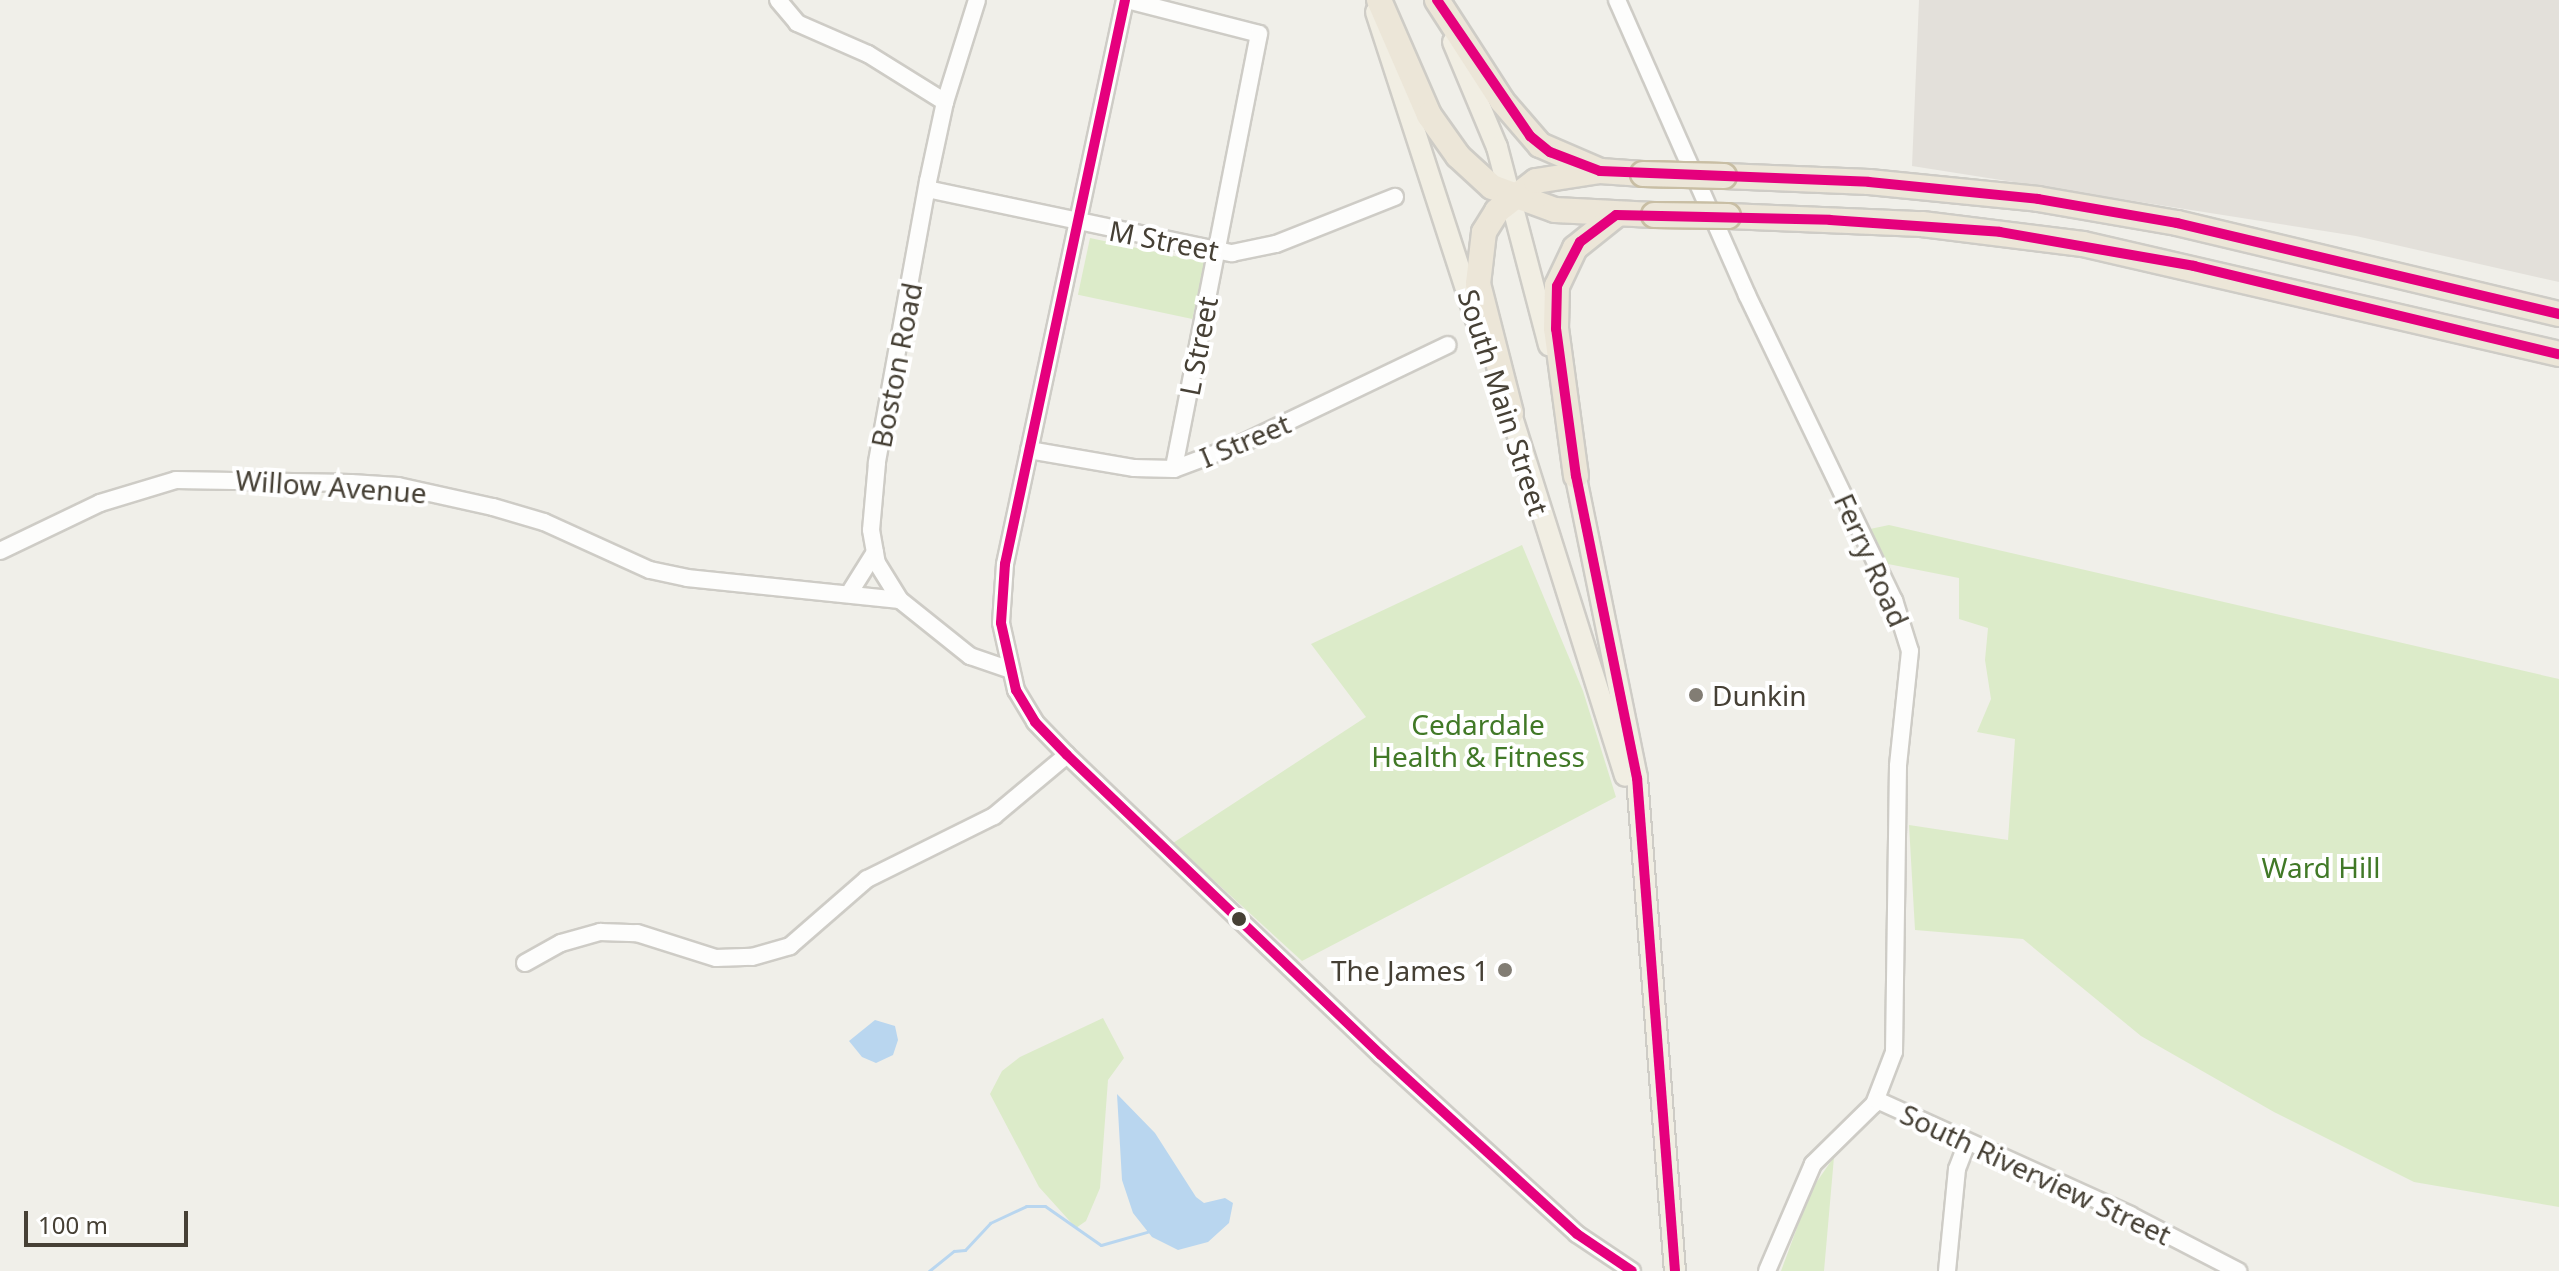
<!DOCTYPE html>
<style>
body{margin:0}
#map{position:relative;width:2559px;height:1271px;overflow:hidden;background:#f0efe9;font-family:"Noto Sans",sans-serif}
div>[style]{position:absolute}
.industrial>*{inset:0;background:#e3e0da}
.green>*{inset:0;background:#dcebc9;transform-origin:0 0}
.water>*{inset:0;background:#b9d6ef}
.stream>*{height:3px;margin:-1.5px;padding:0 1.5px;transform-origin:1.5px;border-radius:1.5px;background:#b9d6ef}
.roads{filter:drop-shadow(2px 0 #ceccc6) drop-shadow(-2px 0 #ceccc6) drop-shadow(0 2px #ceccc6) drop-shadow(0 -2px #ceccc6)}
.minor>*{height:16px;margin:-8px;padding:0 8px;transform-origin:8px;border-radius:8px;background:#fdfdfc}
.major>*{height:20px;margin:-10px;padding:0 10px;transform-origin:10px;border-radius:10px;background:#f1eee3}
.highway>*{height:24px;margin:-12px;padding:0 12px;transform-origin:12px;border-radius:12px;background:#ece6d8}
.bridges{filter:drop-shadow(2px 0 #c8bea4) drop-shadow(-2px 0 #c8bea4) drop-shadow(0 2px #c8bea4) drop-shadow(0 -2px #c8bea4)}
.highway-bridge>*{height:24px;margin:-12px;padding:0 12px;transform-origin:12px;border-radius:12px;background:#ece6d8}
.bus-1>*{height:10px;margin:-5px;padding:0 5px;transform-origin:5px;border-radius:5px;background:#e5007d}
.dots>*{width:22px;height:22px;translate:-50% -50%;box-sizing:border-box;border:4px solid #fff;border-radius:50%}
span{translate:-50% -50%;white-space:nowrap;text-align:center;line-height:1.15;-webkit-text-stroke:8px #fff;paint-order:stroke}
.street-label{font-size:28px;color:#464035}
.poi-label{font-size:28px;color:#464035}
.left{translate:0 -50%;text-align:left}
.right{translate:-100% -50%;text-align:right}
.park-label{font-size:28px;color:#417927}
.scale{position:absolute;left:24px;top:1211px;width:164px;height:36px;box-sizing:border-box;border:4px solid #464035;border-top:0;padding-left:10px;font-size:24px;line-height:28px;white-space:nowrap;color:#464035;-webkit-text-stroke:6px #fff;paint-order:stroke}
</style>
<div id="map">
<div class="industrial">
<i style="clip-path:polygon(1919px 0,2559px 0,2559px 282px,2356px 236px,1912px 166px)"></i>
</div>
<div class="green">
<i style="left:1090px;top:238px;width:117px;height:58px;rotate:12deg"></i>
<i style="clip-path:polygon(1889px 525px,2559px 679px,2559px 1207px,2414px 1182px,2274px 1112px,2141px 1036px,2023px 939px,1915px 930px,1909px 825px,2008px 840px,2015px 739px,1977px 732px,1991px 699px,1985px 660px,1988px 628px,1959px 619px,1959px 578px,1888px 564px,1870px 529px)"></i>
<i style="clip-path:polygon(1522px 545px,1583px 691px,1616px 797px,1302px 961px,1173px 843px,1366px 717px,1311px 644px)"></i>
<i style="clip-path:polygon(1103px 1018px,1124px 1058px,1108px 1080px,1100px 1188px,1086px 1221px,1076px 1228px,1039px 1187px,990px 1094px,1002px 1071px,1020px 1057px)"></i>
<i style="clip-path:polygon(1834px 1157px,1824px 1271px,1781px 1271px,1811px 1190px)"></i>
</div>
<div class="water">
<i style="clip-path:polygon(875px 1020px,895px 1026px,898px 1040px,893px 1055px,876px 1063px,862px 1057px,849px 1041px)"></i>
<i style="clip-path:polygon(1117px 1094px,1155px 1133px,1196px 1197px,1204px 1203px,1225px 1198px,1233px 1203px,1229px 1223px,1208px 1242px,1178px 1250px,1152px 1237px,1133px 1213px,1122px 1180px)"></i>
</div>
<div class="stream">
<i style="left:929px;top:1271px;width:32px;rotate:-39deg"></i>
<i style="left:954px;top:1251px;width:11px;rotate:-5deg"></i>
<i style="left:965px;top:1250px;width:37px;rotate:-47deg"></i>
<i style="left:990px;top:1223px;width:40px;rotate:-25deg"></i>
<i style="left:1026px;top:1206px;width:19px"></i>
<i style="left:1045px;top:1206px;width:68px;rotate:34.9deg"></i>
<i style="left:1101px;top:1245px;width:48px;rotate:-15.8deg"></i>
</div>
<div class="roads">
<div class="minor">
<i style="left:778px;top:0;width:30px;rotate:50deg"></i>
<i style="left:797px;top:23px;width:77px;rotate:23.6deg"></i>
<i style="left:868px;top:54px;width:91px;rotate:31.9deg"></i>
<i style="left:977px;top:0;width:107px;rotate:107.4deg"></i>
<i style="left:945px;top:102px;width:81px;rotate:102.1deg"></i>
<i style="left:928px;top:181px;width:287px;rotate:100.3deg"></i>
<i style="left:877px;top:463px;width:67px;rotate:95.1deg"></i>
<i style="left:871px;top:530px;width:34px;rotate:80deg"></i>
<i style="left:877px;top:563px;width:44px;rotate:58.1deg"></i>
<i style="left:900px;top:600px;width:90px;rotate:38.7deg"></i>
<i style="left:970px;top:656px;width:40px;rotate:18.9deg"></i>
<i style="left:1125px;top:0;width:577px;rotate:102.01deg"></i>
<i style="left:1005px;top:564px;width:59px;rotate:93.9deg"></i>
<i style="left:1001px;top:623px;width:69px;rotate:77.4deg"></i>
<i style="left:1016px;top:690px;width:37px;rotate:59deg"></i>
<i style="left:1035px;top:722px;width:46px;rotate:45.9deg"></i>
<i style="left:1067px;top:755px;width:434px;rotate:43.7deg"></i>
<i style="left:1381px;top:1055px;width:265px;rotate:42.4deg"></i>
<i style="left:1577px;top:1234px;width:66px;rotate:33.9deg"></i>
<i style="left:1127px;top:0;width:136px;rotate:14.4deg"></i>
<i style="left:1259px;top:34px;width:443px;rotate:101.1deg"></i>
<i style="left:1617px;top:0;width:322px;rotate:66.2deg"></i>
<i style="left:1747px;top:295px;width:339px;rotate:64.3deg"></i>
<i style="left:1894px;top:600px;width:53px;rotate:72.6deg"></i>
<i style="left:1910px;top:651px;width:116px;rotate:96deg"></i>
<i style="left:1898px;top:766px;width:286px;rotate:90.8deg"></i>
<i style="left:1894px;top:1052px;width:56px;rotate:111deg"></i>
<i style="left:1874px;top:1104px;width:86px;rotate:135.5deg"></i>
<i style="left:1813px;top:1164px;width:116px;rotate:113.3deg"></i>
<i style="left:927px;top:189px;width:312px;rotate:11.9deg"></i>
<i style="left:1232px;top:253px;width:45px;rotate:-11.6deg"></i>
<i style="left:1276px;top:244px;width:128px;rotate:-21.6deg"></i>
<i style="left:1029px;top:450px;width:107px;rotate:9.7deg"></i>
<i style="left:1134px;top:468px;width:40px;rotate:1.4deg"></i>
<i style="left:1174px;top:469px;width:72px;rotate:-20.5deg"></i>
<i style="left:1241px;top:444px;width:229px;rotate:-25.6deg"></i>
<i style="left:0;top:551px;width:111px;rotate:-25.6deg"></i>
<i style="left:100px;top:503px;width:79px;rotate:-16.8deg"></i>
<i style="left:176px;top:480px;width:175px;rotate:1deg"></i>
<i style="left:351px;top:483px;width:47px;rotate:3.7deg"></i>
<i style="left:398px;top:486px;width:97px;rotate:12.5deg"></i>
<i style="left:493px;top:507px;width:53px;rotate:16.4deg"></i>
<i style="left:544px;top:522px;width:116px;rotate:24.4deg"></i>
<i style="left:650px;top:570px;width:38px;rotate:12deg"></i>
<i style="left:687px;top:578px;width:214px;rotate:5.9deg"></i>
<i style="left:850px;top:592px;width:47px;rotate:-58deg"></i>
<i style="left:525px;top:963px;width:41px;rotate:-29.1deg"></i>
<i style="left:561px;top:943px;width:41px;rotate:-15.8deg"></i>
<i style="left:600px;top:932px;width:37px;rotate:2deg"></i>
<i style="left:637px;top:933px;width:83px;rotate:17.6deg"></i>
<i style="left:716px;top:958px;width:36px;rotate:-2deg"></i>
<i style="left:752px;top:957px;width:40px;rotate:-16deg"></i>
<i style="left:790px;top:946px;width:102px;rotate:-41deg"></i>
<i style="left:867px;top:879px;width:142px;rotate:-26.4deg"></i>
<i style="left:994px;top:816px;width:95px;rotate:-39.9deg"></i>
<i style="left:1877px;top:1100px;width:278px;rotate:24.4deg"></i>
<i style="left:2130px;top:1215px;width:122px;rotate:27.4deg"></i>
<i style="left:1947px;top:1271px;width:102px;rotate:-84.4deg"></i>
<i style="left:1957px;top:1169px;width:28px;rotate:-69deg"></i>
</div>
<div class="major">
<i style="left:1376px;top:12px;width:324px;rotate:72deg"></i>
<i style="left:1453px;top:42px;width:114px;rotate:67.3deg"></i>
<i style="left:1497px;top:147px;width:205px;rotate:75.3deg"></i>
<i style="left:1506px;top:398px;width:396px;rotate:72.5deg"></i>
<i style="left:1573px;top:463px;width:321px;rotate:78.5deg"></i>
<i style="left:1637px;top:778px;width:494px;rotate:85.6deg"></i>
</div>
<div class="highway">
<i style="left:1379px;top:0;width:125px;rotate:66.5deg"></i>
<i style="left:1429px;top:115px;width:50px;rotate:54.7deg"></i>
<i style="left:1458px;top:156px;width:46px;rotate:42.4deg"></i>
<i style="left:1492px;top:187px;width:67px;rotate:20.1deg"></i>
<i style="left:1555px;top:210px;width:99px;rotate:2.9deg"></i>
<i style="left:1437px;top:0;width:120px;rotate:57.2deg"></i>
<i style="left:1502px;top:101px;width:58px;rotate:49.2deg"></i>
<i style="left:1540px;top:145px;width:65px;rotate:23.4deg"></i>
<i style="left:1600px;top:171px;width:43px;rotate:4deg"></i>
<i style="left:1724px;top:176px;width:145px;rotate:2.4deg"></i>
<i style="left:1869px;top:182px;width:170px;rotate:5.7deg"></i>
<i style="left:2038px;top:199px;width:141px;rotate:9.8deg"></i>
<i style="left:2177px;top:223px;width:393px;rotate:13.4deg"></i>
<i style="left:1728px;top:216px;width:194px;rotate:2.4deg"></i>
<i style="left:1922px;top:224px;width:162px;rotate:7.1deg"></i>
<i style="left:2083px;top:244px;width:489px;rotate:13deg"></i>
<i style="left:1511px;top:413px;width:133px;rotate:-104.3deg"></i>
<i style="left:1478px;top:284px;width:52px;rotate:-83.4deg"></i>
<i style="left:1484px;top:232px;width:25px;rotate:-58deg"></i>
<i style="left:1497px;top:211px;width:49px;rotate:-37.6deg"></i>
<i style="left:1536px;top:181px;width:65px;rotate:-8.9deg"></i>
<i style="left:1576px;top:476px;width:148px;rotate:-97.7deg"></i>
<i style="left:1556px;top:329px;width:43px;rotate:-88.7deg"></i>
<i style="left:1557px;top:286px;width:42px;rotate:-64.7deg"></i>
<i style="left:1575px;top:248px;width:53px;rotate:-38.8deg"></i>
</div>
</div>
<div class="bridges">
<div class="highway-bridge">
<i style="left:1643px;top:174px;width:81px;rotate:1.4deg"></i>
<i style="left:1654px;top:215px;width:74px;rotate:0.8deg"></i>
</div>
</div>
<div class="bus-1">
<i style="left:1125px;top:0;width:577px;rotate:102.01deg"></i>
<i style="left:1005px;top:564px;width:59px;rotate:93.9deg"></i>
<i style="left:1001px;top:623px;width:69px;rotate:77.4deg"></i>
<i style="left:1016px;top:690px;width:37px;rotate:59deg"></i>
<i style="left:1035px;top:722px;width:46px;rotate:45.9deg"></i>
<i style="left:1067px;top:755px;width:434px;rotate:43.7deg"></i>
<i style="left:1381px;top:1055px;width:265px;rotate:42.4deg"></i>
<i style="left:1577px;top:1234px;width:66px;rotate:33.9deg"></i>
<i style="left:1437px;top:0;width:165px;rotate:55.6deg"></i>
<i style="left:1530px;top:136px;width:26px;rotate:39deg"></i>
<i style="left:1550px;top:152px;width:53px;rotate:20.8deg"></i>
<i style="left:1600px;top:171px;width:269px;rotate:2.3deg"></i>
<i style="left:1869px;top:182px;width:170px;rotate:5.7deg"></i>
<i style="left:2038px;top:199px;width:141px;rotate:9.8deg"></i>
<i style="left:2177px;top:223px;width:393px;rotate:13.4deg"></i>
<i style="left:1675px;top:1271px;width:494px;rotate:-94.4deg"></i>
<i style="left:1637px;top:778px;width:308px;rotate:-101.4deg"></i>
<i style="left:1576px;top:476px;width:148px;rotate:-97.7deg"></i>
<i style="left:1556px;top:329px;width:43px;rotate:-88.7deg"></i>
<i style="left:1557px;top:286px;width:50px;rotate:-62.4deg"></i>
<i style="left:1580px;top:242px;width:45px;rotate:-36.9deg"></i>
<i style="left:1616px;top:215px;width:214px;rotate:1.3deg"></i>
<i style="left:1830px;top:220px;width:170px;rotate:4deg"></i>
<i style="left:2000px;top:232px;width:197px;rotate:9.9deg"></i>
<i style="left:2194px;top:266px;width:375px;rotate:13.6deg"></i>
</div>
<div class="dots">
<i style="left:1696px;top:695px;background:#827d74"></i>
<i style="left:1239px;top:919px;background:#464035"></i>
<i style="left:1505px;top:970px;background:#827d74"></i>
</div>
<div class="street-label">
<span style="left:1164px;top:240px;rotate:11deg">M Street</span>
<span style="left:1198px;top:346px;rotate:-79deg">L Street</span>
<span style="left:896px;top:365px;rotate:-79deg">Boston Road</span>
<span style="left:1504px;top:402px;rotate:72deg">South Main Street</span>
<span style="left:1245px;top:440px;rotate:-23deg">I Street</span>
<span style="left:331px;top:486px;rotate:4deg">Willow Avenue</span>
<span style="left:1872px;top:560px;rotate:66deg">Ferry Road</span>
<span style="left:2036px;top:1174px;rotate:25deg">South Riverview Street</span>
</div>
<div class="poi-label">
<span class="left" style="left:1712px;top:695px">Dunkin</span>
<span class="right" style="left:1489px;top:970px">The James 1</span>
</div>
<div class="park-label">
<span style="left:1478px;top:740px">Cedardale<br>Health &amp; Fitness</span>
<span style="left:2321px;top:867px">Ward Hill</span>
</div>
<div class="scale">100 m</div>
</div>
